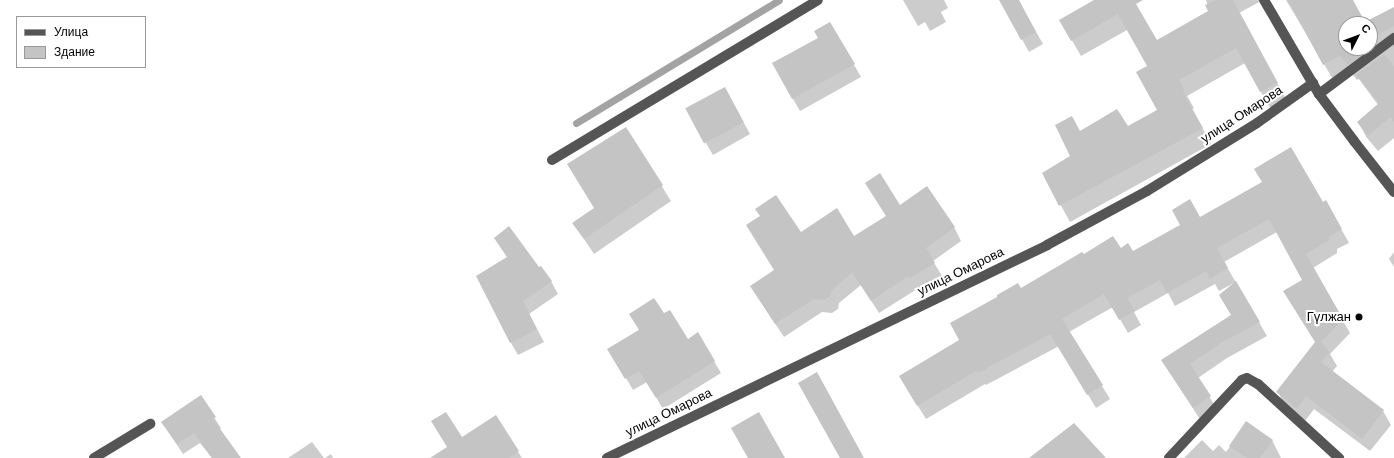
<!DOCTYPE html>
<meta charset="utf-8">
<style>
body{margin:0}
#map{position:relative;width:1394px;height:458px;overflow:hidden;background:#fff;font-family:"DM Sans",sans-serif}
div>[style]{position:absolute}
.shadow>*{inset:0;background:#0003}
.stream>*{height:7px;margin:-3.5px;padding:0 3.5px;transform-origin:3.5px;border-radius:3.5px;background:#a3a3a3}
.building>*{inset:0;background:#c4c4c4;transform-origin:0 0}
.minor>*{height:10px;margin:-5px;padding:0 5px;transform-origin:5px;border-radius:5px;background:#555}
.dots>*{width:11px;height:11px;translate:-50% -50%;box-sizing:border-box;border:2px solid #fff;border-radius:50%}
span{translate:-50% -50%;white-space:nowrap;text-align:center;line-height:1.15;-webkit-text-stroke:4px #fff;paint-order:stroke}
.street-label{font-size:13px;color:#000}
.poi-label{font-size:13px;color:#000}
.right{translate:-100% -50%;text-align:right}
.legend{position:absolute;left:16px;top:16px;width:130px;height:52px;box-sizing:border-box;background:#fff;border:1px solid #999;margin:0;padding:5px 7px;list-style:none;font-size:12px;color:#000}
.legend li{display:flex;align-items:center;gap:8px;height:20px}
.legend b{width:20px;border:1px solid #999}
.north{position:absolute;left:1338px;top:16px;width:40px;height:40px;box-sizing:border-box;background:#fff;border:1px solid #999;border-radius:50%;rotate:48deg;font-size:11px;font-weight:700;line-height:16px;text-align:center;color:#000}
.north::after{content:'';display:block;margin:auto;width:14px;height:18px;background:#000;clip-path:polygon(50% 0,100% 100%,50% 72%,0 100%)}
</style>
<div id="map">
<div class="shadow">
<i style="clip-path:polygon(903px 0,944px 0,948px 8px,941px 12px,946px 22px,930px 31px,925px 22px,918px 26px)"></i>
<i style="clip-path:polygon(1006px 0,1018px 0,1043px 44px,1029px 52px,1002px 3px)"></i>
<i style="clip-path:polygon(1095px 0,1133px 0,1157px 41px,1209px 11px,1206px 0,1263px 0,1239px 13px,1286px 99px,1270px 108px,1245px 63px,1187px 96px,1194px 108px,1192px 109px,1211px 144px,1070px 222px,1043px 173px,1072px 156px,1080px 132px,1127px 127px,1158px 110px,1148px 66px,1127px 30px,1081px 56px,1060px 20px)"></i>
<i style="clip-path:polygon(evenodd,1286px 0,1352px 0,1365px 24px,1394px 8px,1394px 138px,1378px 151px,1367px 138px,1358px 122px,1378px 105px,1359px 79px,1357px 80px,1350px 71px,1334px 81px,1286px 0,1346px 24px,1370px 24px,1370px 48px,1346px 48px,1346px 24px)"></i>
<i style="clip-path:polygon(830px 23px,861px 77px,800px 111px,773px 64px,819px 38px)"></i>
<i style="clip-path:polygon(725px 89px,750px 134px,713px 155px,706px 143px)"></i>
<i style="clip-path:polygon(626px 129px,671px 201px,594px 254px,574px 224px,595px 209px)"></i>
<i style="clip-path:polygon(1326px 202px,1349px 243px,1337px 249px,1337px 253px,1313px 268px,1350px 333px,1330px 354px,1337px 366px,1332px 372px,1383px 411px,1391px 425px,1370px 451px,1314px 409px,1305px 421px,1285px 406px,1278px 392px,1316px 343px,1303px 280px,1277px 232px,1224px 262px,1267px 336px,1227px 358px,1198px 378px,1218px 411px,1201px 421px,1162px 360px,1232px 315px,1234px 283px,1219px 291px,1215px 284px,1175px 306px,1168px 293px,1134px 312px,1141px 325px,1128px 333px,1113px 307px,1069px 332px,1110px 399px,1096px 408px,1059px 346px,986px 385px,985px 384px,926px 419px,908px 390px,961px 340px,1020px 289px,1084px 256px,1120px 249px,1133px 253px,1201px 222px)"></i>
<i style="clip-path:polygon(900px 206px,954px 227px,961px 241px,933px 261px,942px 276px,918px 291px,917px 289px,879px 313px,861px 285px,839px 303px,838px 309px,832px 313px,822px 312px,784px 337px,751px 287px,775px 271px,800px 233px,854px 237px,887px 217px)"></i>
<i style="clip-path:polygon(495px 238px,539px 269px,551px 281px,558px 294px,529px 314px,544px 342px,518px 355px,511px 343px,508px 258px)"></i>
<i style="clip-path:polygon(1394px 252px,1394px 267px,1389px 259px)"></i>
<i style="clip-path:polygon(664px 314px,687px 340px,698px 334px,721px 373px,663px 409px,647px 382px,633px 390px,609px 349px)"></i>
<i style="clip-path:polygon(200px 396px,221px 428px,219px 430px,240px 458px,212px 458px,200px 443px,183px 454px,169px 433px,163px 422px)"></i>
<i style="clip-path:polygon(495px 417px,522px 458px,432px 458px)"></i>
<i style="clip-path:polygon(1247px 423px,1272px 440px,1281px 458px,1184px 458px,1202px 440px,1213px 451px,1219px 445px,1226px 452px)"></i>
<i style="clip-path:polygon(312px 442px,324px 458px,288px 458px)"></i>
<i style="clip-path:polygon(331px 454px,333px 458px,325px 458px)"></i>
</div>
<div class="stream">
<i style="left:576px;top:123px;width:237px;rotate:-31.2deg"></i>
</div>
<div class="building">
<i style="clip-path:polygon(999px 0,1019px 0,1036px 32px,1021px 40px)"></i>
<i style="clip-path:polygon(1094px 0,1143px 0,1136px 4px,1157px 40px,1208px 11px,1205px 5px,1216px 0,1233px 0,1278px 83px,1260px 92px,1236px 48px,1179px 80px,1185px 91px,1183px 92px,1203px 128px,1059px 206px,1042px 173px,1070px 156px,1055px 125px,1072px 116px,1080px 131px,1117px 109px,1128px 126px,1157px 110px,1136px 72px,1147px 66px,1118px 14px,1071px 41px,1059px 20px)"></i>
<i style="clip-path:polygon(1288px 0,1353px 0,1365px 22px,1394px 7px,1394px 26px,1372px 38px,1376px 43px,1370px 48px,1370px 24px,1346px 24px,1346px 48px,1370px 48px,1348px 65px,1340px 56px,1323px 65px)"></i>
<i style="clip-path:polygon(830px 22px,855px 64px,792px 99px,772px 63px,818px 38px,814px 31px)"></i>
<i style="clip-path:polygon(1384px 54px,1394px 66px,1394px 122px,1390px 117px,1368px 136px,1357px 122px,1379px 103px,1356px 75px)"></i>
<i style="left:725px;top:87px;width:40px;height:45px;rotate:62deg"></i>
<i style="clip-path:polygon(626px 127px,663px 185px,584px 239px,572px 223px,594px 208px,567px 164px)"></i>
<i style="clip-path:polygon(1291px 147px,1323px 202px,1326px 200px,1342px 229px,1330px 236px,1329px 240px,1306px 254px,1343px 319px,1321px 342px,1330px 352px,1321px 362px,1384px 410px,1362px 439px,1306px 396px,1297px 409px,1276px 392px,1315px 342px,1283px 291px,1302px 280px,1269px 219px,1217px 248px,1228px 268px,1210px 279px,1206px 271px,1167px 293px,1160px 280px,1127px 298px,1135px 311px,1119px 320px,1104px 294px,1062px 319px,1103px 385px,1087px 395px,1050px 334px,978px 373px,976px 371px,917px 406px,899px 376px,959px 340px,950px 323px,997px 297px,997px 295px,1018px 283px,1021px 288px,1082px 252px,1084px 254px,1113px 236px,1121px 248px,1128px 243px,1133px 251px,1180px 225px,1172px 210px,1190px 199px,1200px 217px,1262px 182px,1254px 169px)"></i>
<i style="clip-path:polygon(880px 173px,900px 205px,927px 186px,955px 227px,926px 248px,935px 263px,910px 278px,908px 276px,871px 301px,852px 272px,832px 290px,830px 296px,824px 300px,814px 299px,775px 324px,750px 286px,774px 270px,746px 225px,760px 216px,755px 209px,776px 195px,801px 232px,837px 208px,854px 236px,886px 216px,865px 183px)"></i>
<i style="clip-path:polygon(509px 226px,539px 267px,541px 266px,552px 281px,523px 301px,537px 329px,510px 343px,476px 276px,507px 257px,494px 238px)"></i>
<i style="clip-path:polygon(1236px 281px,1260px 322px,1219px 344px,1190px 364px,1211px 396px,1193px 408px,1161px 360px,1231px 315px,1219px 295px)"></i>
<i style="clip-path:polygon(654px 298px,664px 313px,670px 310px,688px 339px,698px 332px,715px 361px,656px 398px,639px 371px,625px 379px,607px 349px,639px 330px,629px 314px)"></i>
<i style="clip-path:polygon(817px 372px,864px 458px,840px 458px,798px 383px)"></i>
<i style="clip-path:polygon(201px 395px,216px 417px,213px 419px,241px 458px,212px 458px,194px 433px,177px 444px,161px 422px)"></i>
<i style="clip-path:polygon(446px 412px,462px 437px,496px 415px,519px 451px,509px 458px,430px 458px,447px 447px,431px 421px)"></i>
<i style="clip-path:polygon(759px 412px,785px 458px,748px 458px,731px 428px)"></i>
<i style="clip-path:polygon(1246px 421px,1273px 440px,1260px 458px,1247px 458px,1229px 446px)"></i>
<i style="clip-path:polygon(1074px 423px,1106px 458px,1029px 458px)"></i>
</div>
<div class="minor">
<i style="left:1264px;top:0;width:109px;rotate:59.7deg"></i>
<i style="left:1319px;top:94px;width:59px;rotate:53.3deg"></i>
<i style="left:1354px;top:141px;width:65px;rotate:51.9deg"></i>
<i style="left:1319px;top:94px;width:94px;rotate:-36.7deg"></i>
<i style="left:552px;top:160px;width:310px;rotate:-31deg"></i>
<i style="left:94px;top:458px;width:66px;rotate:-31.3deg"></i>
<i style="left:607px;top:458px;width:489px;rotate:-25.8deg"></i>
<i style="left:1047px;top:245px;width:114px;rotate:-28.4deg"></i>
<i style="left:1147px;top:191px;width:129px;rotate:-31.7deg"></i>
<i style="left:1257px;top:123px;width:69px;rotate:-35.5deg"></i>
<i style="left:1169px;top:458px;width:107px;rotate:-46.9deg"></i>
<i style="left:1242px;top:380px;width:5px;rotate:-22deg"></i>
<i style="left:1247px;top:378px;width:13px;rotate:29deg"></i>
<i style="left:1258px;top:384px;width:110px;rotate:42.4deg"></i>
</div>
<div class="dots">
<i style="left:1359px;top:317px;background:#000"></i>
</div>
<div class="street-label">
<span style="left:1242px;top:115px;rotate:-33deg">улица Омарова</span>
<span style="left:961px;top:272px;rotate:-26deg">улица Омарова</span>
<span style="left:669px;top:413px;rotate:-26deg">улица Омарова</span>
</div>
<div class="poi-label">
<span class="right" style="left:1351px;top:317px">Гүлжан</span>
</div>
<ul class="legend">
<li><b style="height:5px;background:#555"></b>Улица</li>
<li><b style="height:11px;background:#c4c4c4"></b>Здание</li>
</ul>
<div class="north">С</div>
</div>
